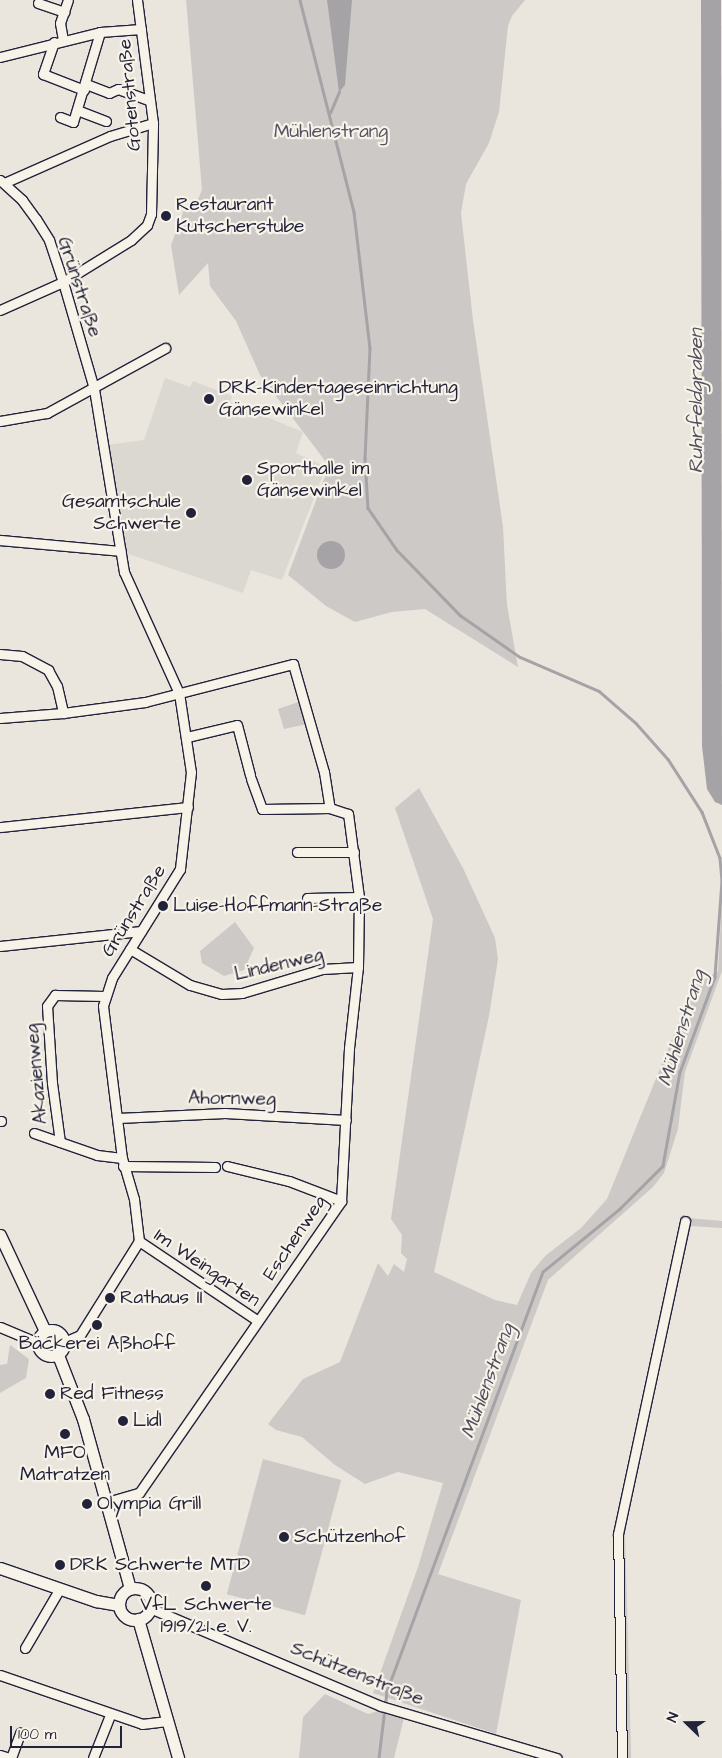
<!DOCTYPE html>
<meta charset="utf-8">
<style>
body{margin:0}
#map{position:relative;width:722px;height:1758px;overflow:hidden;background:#eae6de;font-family:"Architects Daughter",sans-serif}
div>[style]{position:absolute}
.built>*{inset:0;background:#dbd8d2}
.green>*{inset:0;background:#cdc9c6;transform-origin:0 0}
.water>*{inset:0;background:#a6a3a6}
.round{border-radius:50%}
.stream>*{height:2.5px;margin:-1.25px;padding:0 1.25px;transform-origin:1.25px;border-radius:1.25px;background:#a6a3a6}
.roads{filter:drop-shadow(1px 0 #22223b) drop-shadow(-1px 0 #22223b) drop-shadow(0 1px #22223b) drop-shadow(0 -1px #22223b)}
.street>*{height:9px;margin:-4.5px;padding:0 4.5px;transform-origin:4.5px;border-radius:4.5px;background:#f7f3e8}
.secondary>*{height:11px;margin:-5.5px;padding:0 5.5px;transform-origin:5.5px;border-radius:5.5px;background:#f7f3e8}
.secondary>.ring{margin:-5.5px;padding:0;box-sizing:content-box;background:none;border:11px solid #f7f3e8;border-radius:50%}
.dots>*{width:14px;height:14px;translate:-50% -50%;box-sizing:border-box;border:2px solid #f7f3e8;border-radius:50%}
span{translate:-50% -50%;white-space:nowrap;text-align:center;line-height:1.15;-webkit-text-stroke:4.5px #f7f3e8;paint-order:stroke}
.street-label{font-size:19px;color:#22223b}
.park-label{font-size:19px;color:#555465}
.poi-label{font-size:19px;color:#22223b}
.left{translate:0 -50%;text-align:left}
.right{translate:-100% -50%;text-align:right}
.water-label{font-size:20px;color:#504f60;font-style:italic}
.north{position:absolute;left:662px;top:1698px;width:50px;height:50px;-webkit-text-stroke:4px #f7f3e8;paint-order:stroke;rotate:292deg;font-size:14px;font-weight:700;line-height:20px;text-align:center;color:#22223b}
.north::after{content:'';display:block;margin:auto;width:18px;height:22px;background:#22223b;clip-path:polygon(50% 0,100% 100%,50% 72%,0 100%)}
.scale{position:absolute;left:10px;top:1726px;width:112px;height:22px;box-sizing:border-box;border:2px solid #22223b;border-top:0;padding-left:6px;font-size:15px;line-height:18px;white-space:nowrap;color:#22223b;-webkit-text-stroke:4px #f7f3e8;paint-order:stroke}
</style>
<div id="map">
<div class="built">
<i style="clip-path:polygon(165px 378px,190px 387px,193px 381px,232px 396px,230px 402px,303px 432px,296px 453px,326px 467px,282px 580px,251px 570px,243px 593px,120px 551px,106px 445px,144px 440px)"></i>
</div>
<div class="green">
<i style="clip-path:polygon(186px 0,525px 0,512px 16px,508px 26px,499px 112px,489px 143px,466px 184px,461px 213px,473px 320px,503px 527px,507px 605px,518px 667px,425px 609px,392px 612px,355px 622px,326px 606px,288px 575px,329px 466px,260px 375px,236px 321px,210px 286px,208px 263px,179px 295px,171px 245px,184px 210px,196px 204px,202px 190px)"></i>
<i style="clip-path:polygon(301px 701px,307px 724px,284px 729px,278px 709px)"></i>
<i style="clip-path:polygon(419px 788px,463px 868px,495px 938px,498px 959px,489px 1016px,434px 1272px,495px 1300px,517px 1305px,531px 1273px,545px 1256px,581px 1228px,607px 1199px,683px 1012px,697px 984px,718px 971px,722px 900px,722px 971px,685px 1072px,678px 1129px,664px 1173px,653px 1187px,548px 1280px,438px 1574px,521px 1600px,496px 1734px,373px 1693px,418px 1567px,443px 1483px,398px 1472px,365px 1484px,335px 1465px,302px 1437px,276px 1430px,268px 1424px,303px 1379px,340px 1362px,378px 1263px,388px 1276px,394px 1264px,404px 1272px,407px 1259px,401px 1253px,402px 1235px,391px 1219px,433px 919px,395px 808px)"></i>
<i style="clip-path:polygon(235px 922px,254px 948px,244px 970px,224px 976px,202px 963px,200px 951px)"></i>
<i style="clip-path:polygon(688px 1218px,722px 1221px,722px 1228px,691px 1226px,630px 1497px,625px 1534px,631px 1751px,631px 1758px,625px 1758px,621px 1536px)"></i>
<i style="clip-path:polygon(10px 1345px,29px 1359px,26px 1378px,0 1393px,0 1365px,7px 1364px)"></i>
<i style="left:263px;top:1459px;width:81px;height:140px;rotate:15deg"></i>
<i style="clip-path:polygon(325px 1694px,368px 1714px,381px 1710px,404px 1718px,394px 1758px,299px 1758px,303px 1717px)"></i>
</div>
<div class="water">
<i style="clip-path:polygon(327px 0,352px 0,345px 85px,339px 92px)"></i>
<i style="clip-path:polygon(701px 0,721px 0,722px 805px,715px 802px,707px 789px,702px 746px)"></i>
<i class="round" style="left:317px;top:541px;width:28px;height:28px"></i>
</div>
<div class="stream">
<i style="left:300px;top:0;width:219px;rotate:75.7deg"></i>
<i style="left:354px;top:212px;width:137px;rotate:83.3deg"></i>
<i style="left:370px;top:348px;width:110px;rotate:92.6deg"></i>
<i style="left:365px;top:458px;width:50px;rotate:86.6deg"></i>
<i style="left:368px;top:508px;width:51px;rotate:55.4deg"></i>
<i style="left:397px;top:550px;width:91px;rotate:45.9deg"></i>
<i style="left:460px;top:615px;width:73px;rotate:35deg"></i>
<i style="left:520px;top:657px;width:86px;rotate:23.3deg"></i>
<i style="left:599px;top:691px;width:49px;rotate:40.9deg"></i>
<i style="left:636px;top:723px;width:48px;rotate:48.4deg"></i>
<i style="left:668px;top:759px;width:63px;rotate:57.3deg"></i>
<i style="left:702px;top:812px;width:49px;rotate:68.6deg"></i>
<i style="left:720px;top:858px;width:23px;rotate:85deg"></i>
<i style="left:722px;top:881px;width:96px;rotate:94.2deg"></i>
<i style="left:715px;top:977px;width:101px;rotate:110.2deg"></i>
<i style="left:680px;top:1072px;width:96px;rotate:100.3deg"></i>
<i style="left:663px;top:1166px;width:61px;rotate:135deg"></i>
<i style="left:620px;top:1209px;width:99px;rotate:140.7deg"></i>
<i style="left:543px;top:1272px;width:448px;rotate:110.4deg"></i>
<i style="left:387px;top:1692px;width:66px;rotate:96.9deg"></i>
<i style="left:330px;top:113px;width:23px;rotate:-67deg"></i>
</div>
<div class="roads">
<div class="street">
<i style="left:38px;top:3px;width:28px;rotate:19deg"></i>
<i style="left:63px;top:40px;width:17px;rotate:-100deg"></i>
<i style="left:60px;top:23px;width:24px;rotate:-71deg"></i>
<i style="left:54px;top:42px;width:34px;rotate:109deg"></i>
<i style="left:43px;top:74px;width:44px;rotate:21.3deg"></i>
<i style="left:0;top:57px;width:103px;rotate:-14deg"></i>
<i style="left:100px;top:32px;width:41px;rotate:-4.2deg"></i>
<i style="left:86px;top:84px;width:25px;rotate:21deg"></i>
<i style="left:109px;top:93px;width:10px;rotate:-24deg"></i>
<i style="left:118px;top:89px;width:33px;rotate:20deg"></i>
<i style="left:77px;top:110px;width:31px;rotate:21deg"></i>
<i style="left:60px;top:117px;width:14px;rotate:21deg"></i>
<i style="left:73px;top:122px;width:94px;rotate:-73.3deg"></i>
<i style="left:0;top:180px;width:30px;rotate:42deg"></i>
<i style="left:22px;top:200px;width:24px;rotate:54deg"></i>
<i style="left:36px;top:219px;width:25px;rotate:58deg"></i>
<i style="left:49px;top:240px;width:44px;rotate:71.6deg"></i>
<i style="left:63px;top:282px;width:111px;rotate:73.8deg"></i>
<i style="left:94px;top:389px;width:185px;rotate:80.7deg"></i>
<i style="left:124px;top:572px;width:133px;rotate:65.6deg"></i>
<i style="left:179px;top:693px;width:80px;rotate:81.4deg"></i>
<i style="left:191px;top:772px;width:98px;rotate:96.5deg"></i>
<i style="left:180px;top:869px;width:128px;rotate:122deg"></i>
<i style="left:112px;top:978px;width:29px;rotate:108deg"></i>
<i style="left:103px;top:1006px;width:153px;rotate:82.9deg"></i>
<i style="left:122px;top:1158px;width:43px;rotate:73.7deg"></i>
<i style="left:134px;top:1199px;width:42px;rotate:83.2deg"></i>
<i style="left:139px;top:1241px;width:111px;rotate:122.1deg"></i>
<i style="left:80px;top:1335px;width:17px;rotate:156deg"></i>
<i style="left:4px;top:183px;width:116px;rotate:-23.9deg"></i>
<i style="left:110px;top:136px;width:45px;rotate:-16.8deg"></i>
<i style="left:0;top:310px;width:69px;rotate:-24deg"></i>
<i style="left:63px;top:282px;width:80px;rotate:-31.7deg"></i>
<i style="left:131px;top:240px;width:22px;rotate:-43deg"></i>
<i style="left:147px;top:225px;width:12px;rotate:-70deg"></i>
<i style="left:151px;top:214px;width:91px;rotate:-88.7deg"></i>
<i style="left:153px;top:123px;width:124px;rotate:-97.4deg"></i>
<i style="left:0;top:421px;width:48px;rotate:-9.7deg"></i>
<i style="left:47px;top:413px;width:135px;rotate:-28.8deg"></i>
<i style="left:0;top:540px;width:121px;rotate:5.2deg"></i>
<i style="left:0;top:654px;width:22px;rotate:5deg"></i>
<i style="left:22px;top:656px;width:30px;rotate:28deg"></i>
<i style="left:48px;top:670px;width:18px;rotate:61deg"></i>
<i style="left:57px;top:686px;width:28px;rotate:77deg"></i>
<i style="left:0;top:718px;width:63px;rotate:-4.5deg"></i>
<i style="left:63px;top:713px;width:83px;rotate:-7.6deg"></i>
<i style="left:145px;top:702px;width:153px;rotate:-14.4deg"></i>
<i style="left:293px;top:664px;width:112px;rotate:74deg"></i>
<i style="left:324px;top:772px;width:36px;rotate:81deg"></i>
<i style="left:187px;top:737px;width:51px;rotate:-13.5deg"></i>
<i style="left:237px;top:725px;width:52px;rotate:75.4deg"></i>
<i style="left:0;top:827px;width:189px;rotate:-6.1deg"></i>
<i style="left:297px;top:852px;width:57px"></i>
<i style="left:307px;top:898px;width:52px;rotate:-1.1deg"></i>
<i style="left:0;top:946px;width:142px;rotate:-6.1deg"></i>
<i style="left:130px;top:949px;width:70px;rotate:31deg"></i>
<i style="left:190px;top:985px;width:33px;rotate:16deg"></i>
<i style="left:222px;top:994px;width:20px;rotate:-3deg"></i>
<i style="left:242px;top:993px;width:84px;rotate:-16.7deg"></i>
<i style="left:322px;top:969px;width:36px;rotate:-3deg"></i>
<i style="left:118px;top:1118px;width:107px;rotate:-2.7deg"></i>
<i style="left:225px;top:1113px;width:121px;rotate:3.3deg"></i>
<i style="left:0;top:1121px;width:1px"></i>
<i style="left:34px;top:1133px;width:67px;rotate:19.2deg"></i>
<i style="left:97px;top:1155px;width:25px;rotate:7deg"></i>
<i style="left:60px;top:1142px;width:60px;rotate:-97.7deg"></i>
<i style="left:52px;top:1083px;width:77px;rotate:-93.7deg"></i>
<i style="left:47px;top:1006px;width:14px;rotate:-54deg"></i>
<i style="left:55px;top:995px;width:49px;rotate:1.2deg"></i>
<i style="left:123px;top:1166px;width:92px;rotate:0.6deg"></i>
<i style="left:227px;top:1166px;width:64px;rotate:13.6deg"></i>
<i style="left:289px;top:1181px;width:56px;rotate:21deg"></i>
<i style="left:139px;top:1241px;width:143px;rotate:33.9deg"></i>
<i style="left:0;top:1327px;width:41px;rotate:22.8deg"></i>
<i style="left:107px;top:1502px;width:33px;rotate:-16deg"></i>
<i style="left:139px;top:1493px;width:355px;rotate:-55.3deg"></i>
<i style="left:341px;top:1201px;width:153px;rotate:-87deg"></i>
<i style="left:349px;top:1048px;width:81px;rotate:-83.7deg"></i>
<i style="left:358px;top:967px;width:70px;rotate:-89.2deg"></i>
<i style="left:359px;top:897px;width:84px;rotate:-97.5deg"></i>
<i style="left:348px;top:814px;width:19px;rotate:-162deg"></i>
<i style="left:330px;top:808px;width:68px;rotate:179.2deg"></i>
<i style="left:262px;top:809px;width:32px;rotate:-110deg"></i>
<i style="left:150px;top:1608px;width:251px;rotate:23deg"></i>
<i style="left:381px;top:1706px;width:183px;rotate:16.5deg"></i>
<i style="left:25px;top:1648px;width:69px;rotate:-59.7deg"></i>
<i style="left:0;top:1675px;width:150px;rotate:19deg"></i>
<i style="left:142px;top:1724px;width:25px;rotate:-7deg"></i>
<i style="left:0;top:1755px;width:9px;rotate:18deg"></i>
<i style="left:11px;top:1758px;width:27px;rotate:-70deg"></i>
<i style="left:93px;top:1758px;width:46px;rotate:-68.4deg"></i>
<i style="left:622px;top:1758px;width:224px;rotate:-91deg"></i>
<i style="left:618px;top:1534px;width:320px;rotate:-77.9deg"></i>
</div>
<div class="secondary">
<i style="left:0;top:1235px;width:106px;rotate:64.9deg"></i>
<i class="ring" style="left:38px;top:1330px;width:15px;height:15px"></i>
<i style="left:58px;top:1355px;width:69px;rotate:68.7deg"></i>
<i style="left:83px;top:1419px;width:176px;rotate:74.5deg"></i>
<i style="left:0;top:1568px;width:102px;rotate:19deg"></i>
<i style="left:96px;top:1601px;width:23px;rotate:10deg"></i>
<i class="ring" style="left:119px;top:1588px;width:21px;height:21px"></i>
<i style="left:138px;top:1619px;width:145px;rotate:73.9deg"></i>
</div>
</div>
<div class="dots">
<i style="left:166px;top:216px;background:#22223b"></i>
<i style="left:209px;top:399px;background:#22223b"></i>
<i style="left:247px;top:480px;background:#22223b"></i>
<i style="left:191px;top:513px;background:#22223b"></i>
<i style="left:163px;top:906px;background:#22223b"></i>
<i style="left:110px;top:1298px;background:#22223b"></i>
<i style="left:97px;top:1325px;background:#22223b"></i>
<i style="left:50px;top:1394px;background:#22223b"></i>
<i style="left:123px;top:1421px;background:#22223b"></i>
<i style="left:65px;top:1434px;background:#22223b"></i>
<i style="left:87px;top:1504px;background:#22223b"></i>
<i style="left:284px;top:1537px;background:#22223b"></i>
<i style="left:60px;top:1565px;background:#22223b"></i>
<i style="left:206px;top:1586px;background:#22223b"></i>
</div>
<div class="street-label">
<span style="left:130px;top:95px;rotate:-95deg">Gotenstraße</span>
<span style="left:79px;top:287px;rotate:72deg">Grünstraße</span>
<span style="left:134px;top:911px;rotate:-58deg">Grünstraße</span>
<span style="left:279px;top:965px;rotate:-13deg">Lindenweg</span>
<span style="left:37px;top:1074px;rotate:-95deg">Akazienweg</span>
<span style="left:232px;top:1099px;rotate:1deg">Ahornweg</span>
<span style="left:295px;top:1238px;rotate:-56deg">Eschenweg</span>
<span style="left:207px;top:1268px;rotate:34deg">Im Weingarten</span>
<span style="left:357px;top:1674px;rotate:22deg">Schützenstraße</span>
</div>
<div class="park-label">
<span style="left:331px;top:132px">Mühlenstrang</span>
</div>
<div class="poi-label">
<span class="left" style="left:176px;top:216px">Restaurant<br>Kutscherstube</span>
<span class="left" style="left:219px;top:399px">DRK-Kindertageseinrichtung<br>Gänsewinkel</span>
<span class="left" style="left:257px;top:480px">Sporthalle im<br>Gänsewinkel</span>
<span class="right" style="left:181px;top:513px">Gesamtschule<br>Schwerte</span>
<span class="left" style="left:173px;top:906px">Luise-Hoffmann-Straße</span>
<span class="left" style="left:120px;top:1298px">Rathaus II</span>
<span style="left:97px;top:1344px">Bäckerei Aßhoff</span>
<span class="left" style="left:60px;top:1394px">Red Fitness</span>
<span class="left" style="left:133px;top:1421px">Lidl</span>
<span style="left:65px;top:1464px">MFO<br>Matratzen</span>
<span class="left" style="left:97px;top:1504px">Olympia Grill</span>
<span class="left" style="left:294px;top:1537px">Schützenhof</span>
<span class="left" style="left:70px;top:1565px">DRK Schwerte MTD</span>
<span style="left:206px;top:1616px">VfL Schwerte<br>1919/21 e. V.</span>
</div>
<div class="water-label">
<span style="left:696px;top:401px;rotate:-90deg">Ruhrfeldgraben</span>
<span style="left:682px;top:1028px;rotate:-73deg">Mühlenstrang</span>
<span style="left:488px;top:1381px;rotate:-70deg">Mühlenstrang</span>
</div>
<div class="north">N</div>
<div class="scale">100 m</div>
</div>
